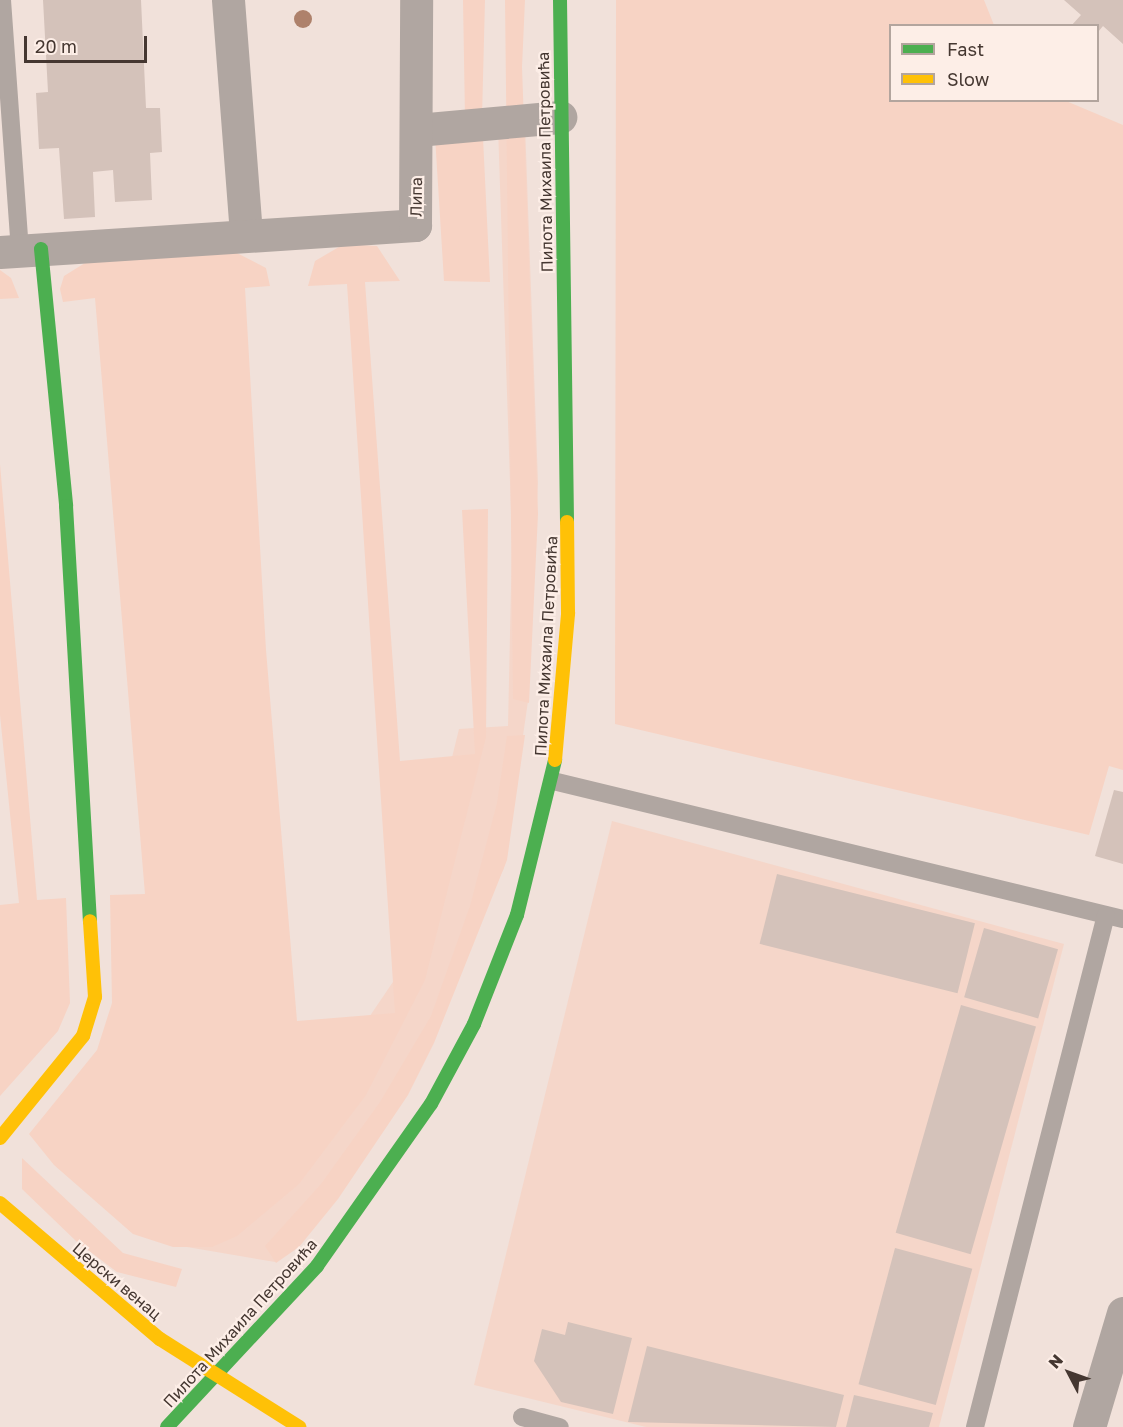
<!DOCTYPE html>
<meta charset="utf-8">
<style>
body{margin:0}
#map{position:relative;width:1123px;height:1427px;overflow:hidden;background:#f1e1da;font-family:"Golos Text",sans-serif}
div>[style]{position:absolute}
.built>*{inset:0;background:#f5d6c9}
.green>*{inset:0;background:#f7d3c4}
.building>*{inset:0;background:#d4c2ba;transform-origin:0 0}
.lane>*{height:18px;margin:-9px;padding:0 9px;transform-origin:9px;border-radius:9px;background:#b0a6a1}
.street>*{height:33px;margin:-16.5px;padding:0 16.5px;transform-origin:16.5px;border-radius:16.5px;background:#b0a6a1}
.fast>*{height:14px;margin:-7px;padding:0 7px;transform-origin:7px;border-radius:7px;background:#4caf50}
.slow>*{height:14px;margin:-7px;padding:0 7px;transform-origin:7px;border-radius:7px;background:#ffc107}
.trees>*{width:18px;height:18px;margin:-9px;border-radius:50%;background:#ae816b}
span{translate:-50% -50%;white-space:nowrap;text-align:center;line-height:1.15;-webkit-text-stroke:4.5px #fdeee7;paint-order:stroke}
.street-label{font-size:16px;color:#453731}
.legend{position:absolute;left:889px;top:24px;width:210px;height:78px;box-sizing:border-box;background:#fdeee7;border:2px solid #b3a59e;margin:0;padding:8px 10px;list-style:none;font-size:18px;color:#453731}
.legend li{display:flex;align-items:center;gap:12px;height:30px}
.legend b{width:30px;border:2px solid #b3a59e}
.north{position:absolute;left:1039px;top:1343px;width:60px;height:60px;-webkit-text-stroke:4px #fdeee7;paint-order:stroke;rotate:311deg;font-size:16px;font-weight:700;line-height:24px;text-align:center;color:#453731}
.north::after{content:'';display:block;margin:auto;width:21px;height:27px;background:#453731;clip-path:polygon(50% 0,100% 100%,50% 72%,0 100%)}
.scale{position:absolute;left:24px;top:36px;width:123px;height:27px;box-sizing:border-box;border:3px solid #453731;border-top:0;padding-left:8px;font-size:18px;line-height:21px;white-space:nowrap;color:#453731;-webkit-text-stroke:4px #fdeee7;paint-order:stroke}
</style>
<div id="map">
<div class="built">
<i style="clip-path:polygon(525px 124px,538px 483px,528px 701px,504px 868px,379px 1133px,275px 1262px,187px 1247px,336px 1066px,399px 973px,459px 729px,508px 726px,512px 541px,498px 127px)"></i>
<i style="clip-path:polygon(612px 821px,1064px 944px,939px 1427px,646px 1427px,474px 1385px)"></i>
</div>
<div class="green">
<i style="clip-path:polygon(463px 0,485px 0,482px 117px,490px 282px,444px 281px,434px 120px,465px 118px)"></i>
<i style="clip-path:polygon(505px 0,525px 0,522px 67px,538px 514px,529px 703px,513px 699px)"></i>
<i style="clip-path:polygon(616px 0,984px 0,994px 25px,890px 26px,890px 100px,1066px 101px,1123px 125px,1123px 770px,1109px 766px,1089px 835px,615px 724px)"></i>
<i style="clip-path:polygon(344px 244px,377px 246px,400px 281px,365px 282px,400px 761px,475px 754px,462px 510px,488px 509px,486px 737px,425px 980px,366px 1095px,299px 1184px,237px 1236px,212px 1247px,173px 1247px,133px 1234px,54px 1165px,29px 1134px,97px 1050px,112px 1003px,110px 895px,145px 894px,95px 298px,63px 302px,60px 289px,64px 276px,93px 258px,235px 252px,266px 268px,270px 286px,245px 288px,266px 650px,297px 1021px,395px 1013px,347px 284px,308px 286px,315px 261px)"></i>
<i style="clip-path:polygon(0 270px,11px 278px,19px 298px,0 299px)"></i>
<i style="clip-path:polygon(0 464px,37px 900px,66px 898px,70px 1003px,58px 1031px,0 1096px,0 905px,19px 903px,0 715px)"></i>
<i style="clip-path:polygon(525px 735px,507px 860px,434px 1043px,408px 1095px,338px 1199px,299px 1247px,276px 1263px,265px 1246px,321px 1184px,380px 1102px,431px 1016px,470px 906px,497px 803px,507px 736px)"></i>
<i style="clip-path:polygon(22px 1158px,123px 1253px,182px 1269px,176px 1287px,117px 1272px,76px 1241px,22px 1189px)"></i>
</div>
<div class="building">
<i style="clip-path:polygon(43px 0,141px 0,146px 108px,160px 108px,162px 152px,150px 153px,152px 200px,115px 202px,113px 170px,93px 172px,95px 217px,64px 219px,59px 148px,39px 149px,36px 93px,48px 92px)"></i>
<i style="clip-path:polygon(1064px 0,1123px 0,1123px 44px,1103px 26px,1098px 32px,1098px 26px,1071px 26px,1081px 15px)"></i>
<i style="clip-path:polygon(1114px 790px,1123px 792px,1123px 864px,1095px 856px)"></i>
<i style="left:777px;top:874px;width:204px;height:72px;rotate:14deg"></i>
<i style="left:984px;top:928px;width:77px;height:72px;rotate:16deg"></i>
<i style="left:961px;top:1005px;width:78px;height:237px;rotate:16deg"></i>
<i style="left:895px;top:1248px;width:80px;height:141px;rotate:15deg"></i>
<i style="clip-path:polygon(568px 1322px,632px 1338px,613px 1414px,561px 1402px,534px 1361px,542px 1329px,565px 1335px)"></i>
<i style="clip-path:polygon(647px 1346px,844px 1395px,836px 1427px,628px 1422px)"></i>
<i style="clip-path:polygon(854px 1395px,933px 1413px,929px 1427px,846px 1427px)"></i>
</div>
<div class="lane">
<i style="left:2px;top:0;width:252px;rotate:85.9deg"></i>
<i style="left:553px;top:781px;width:586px;rotate:13.61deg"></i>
<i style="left:522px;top:1417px;width:39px;rotate:15deg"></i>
<i style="left:975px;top:1427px;width:528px;rotate:-75.65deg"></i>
</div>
<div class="street">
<i style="left:228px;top:0;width:233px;rotate:85.6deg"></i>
<i style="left:417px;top:130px;width:144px;rotate:-5.2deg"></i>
<i style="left:0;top:252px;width:416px;rotate:-3.7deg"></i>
<i style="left:415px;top:225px;width:225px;rotate:-89.7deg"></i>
<i style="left:1089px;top:1427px;width:119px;rotate:-73.4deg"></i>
</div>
<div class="fast">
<i style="left:560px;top:0;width:522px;rotate:89.23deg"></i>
<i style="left:41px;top:249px;width:258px;rotate:84.4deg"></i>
<i style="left:66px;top:506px;width:416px;rotate:86.7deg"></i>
<i style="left:167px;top:1427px;width:220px;rotate:-47deg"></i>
<i style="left:317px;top:1266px;width:198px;rotate:-54.9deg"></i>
<i style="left:431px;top:1104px;width:91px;rotate:-61.7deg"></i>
<i style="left:474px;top:1024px;width:117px;rotate:-68.5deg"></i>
<i style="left:517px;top:915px;width:160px;rotate:-76.2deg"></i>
</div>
<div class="slow">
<i style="left:555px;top:760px;width:148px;rotate:-84.9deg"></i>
<i style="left:568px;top:613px;width:91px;rotate:-90.6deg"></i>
<i style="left:0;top:1138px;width:132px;rotate:-50.9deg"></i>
<i style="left:83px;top:1036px;width:41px;rotate:-72.9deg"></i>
<i style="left:95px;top:997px;width:76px;rotate:-93.8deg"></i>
<i style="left:0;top:1203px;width:210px;rotate:40.4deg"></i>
<i style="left:160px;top:1339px;width:165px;rotate:32.3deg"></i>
</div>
<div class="trees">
<i style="left:303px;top:19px"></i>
</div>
<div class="street-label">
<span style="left:545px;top:162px;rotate:-91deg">Пилота Михаила Петровића</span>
<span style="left:416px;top:197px;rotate:-89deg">Липа</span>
<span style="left:546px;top:646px;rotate:-87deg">Пилота Михаила Петровића</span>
<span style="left:117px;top:1281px;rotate:40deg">Церски венац</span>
<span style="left:240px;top:1323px;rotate:-48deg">Пилота Михаила Петровића</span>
</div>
<ul class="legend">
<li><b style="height:8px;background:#4caf50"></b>Fast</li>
<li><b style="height:8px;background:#ffc107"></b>Slow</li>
</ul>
<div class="north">N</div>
<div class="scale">20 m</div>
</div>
